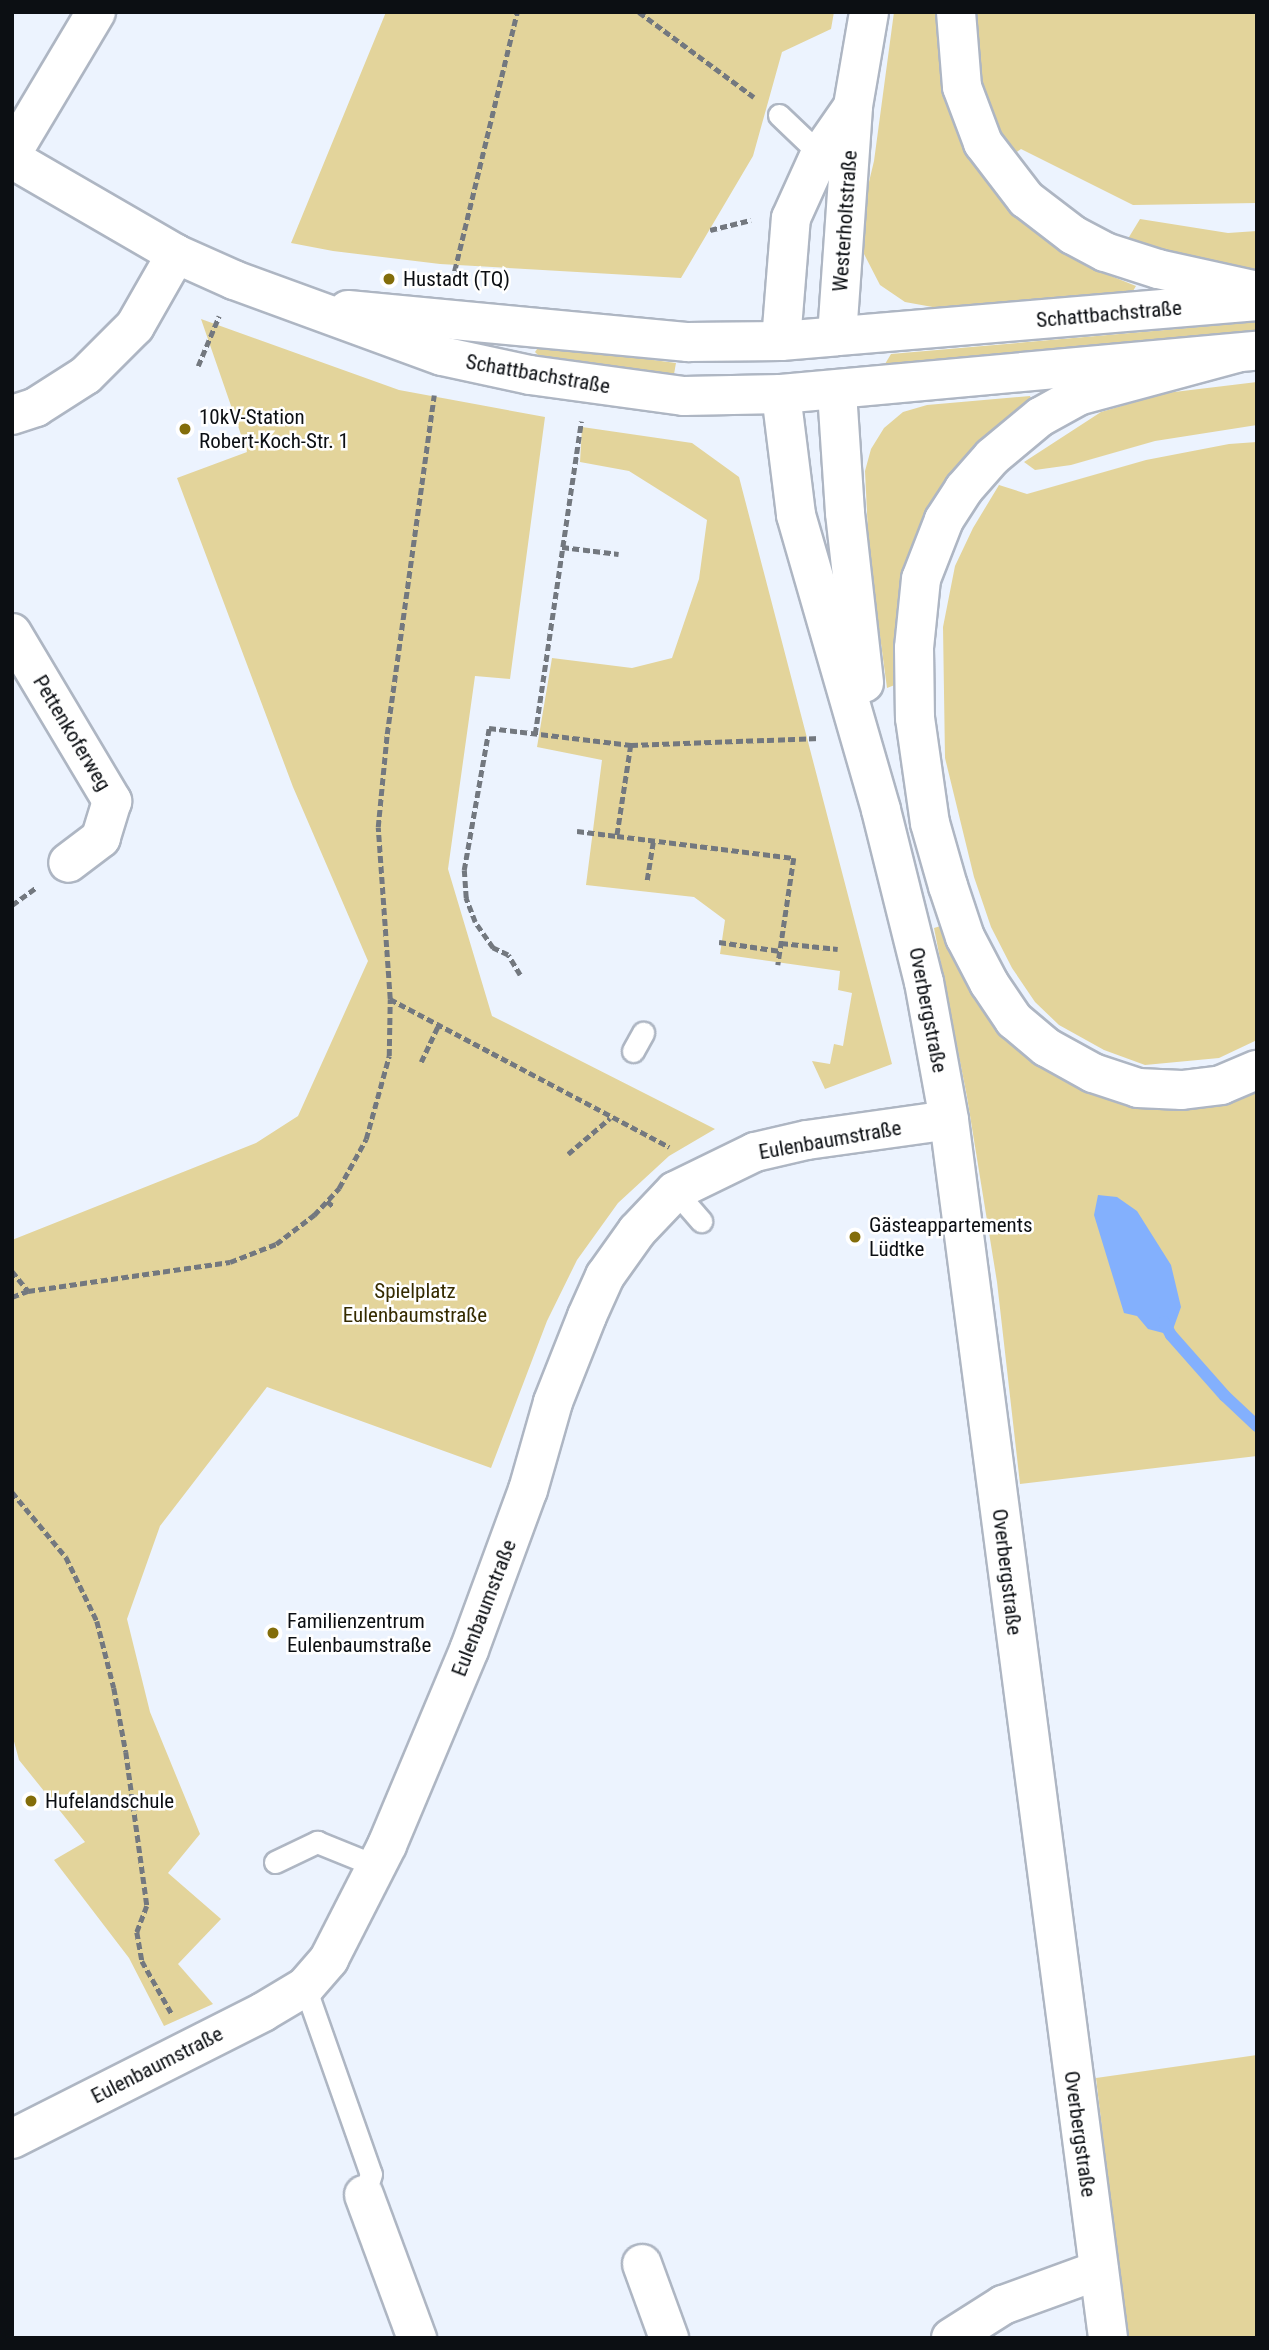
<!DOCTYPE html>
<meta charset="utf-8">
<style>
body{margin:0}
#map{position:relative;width:1269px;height:2350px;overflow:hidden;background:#ecf3fe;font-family:"Roboto Condensed",sans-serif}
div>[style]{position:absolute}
.green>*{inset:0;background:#e3d49b}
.water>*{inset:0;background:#83b0fd}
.stream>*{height:12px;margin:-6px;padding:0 6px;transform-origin:6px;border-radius:6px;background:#83b0fd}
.path>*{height:4.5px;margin-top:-2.25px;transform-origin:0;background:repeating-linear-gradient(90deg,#73787f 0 7px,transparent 0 10.5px)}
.roads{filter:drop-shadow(2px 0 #aeb6c3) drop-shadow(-2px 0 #aeb6c3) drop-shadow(0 2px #aeb6c3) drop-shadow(0 -2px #aeb6c3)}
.service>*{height:21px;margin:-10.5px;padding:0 10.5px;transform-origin:10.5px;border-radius:10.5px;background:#fff}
.minor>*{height:38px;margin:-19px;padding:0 19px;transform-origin:19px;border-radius:19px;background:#fff}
.tertiary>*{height:38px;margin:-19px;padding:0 19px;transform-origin:19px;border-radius:19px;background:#fff}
.trunk>*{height:38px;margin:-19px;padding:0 19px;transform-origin:19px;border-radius:19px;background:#fff}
.dots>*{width:19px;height:19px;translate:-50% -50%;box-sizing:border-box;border:4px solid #fff;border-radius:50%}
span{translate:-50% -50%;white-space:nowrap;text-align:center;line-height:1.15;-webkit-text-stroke:5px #fff;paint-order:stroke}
.street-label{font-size:21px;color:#0c0f13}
.poi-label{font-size:21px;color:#0c0f13}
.left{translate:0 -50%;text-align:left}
.park-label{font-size:21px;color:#352b00}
.frame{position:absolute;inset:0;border:14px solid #0c0f13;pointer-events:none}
</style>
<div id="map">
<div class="green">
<i style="clip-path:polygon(386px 12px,834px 12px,831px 29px,782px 52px,753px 156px,681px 278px,440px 264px,333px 251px,291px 243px)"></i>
<i style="clip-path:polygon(894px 12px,1257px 12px,1257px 203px,1133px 205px,1021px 149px,986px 174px,1057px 247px,1086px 266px,1136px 286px,1133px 291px,938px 308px,905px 302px,880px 285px,864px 254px,862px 211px,874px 161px)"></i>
<i style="clip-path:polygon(1140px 219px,1228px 233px,1257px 231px,1257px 270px,1182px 257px,1126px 242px)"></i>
<i style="clip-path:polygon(201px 319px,399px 390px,545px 417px,510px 679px,475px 676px,448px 869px,492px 1016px,715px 1129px,669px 1156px,618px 1203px,577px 1260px,547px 1321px,491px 1468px,267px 1387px,160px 1526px,127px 1619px,150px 1712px,200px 1834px,168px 1873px,221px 1919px,178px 1964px,213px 2004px,164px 2026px,129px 1958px,54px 1860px,85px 1842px,19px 1760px,12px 1734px,12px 1240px,256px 1143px,298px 1116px,368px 961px,293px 787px,177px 478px,247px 452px)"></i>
<i style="clip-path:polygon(1257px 322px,1257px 340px,888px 369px,885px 364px,891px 354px)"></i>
<i style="clip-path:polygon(540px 345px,676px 363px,674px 374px,538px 355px,535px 352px)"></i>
<i style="clip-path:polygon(1257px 382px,1257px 425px,1155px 441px,1071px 465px,1035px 470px,1024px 462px,1101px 412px,1166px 393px)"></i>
<i style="clip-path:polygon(1030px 396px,1032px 402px,999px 427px,900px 683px,887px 688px,869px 554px,865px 471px,871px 449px,884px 428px,903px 412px,927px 405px)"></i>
<i style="clip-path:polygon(582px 427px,692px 443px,739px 477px,892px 1064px,825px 1089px,812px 1061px,830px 1064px,834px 1044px,843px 1046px,852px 993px,838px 990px,840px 971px,720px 954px,725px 920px,694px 897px,586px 885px,602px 760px,537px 747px,552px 658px,632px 668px,672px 658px,699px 579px,707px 520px,629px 471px,580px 462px)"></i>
<i style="clip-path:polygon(1257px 442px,1257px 1040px,1219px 1058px,1145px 1065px,1104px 1050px,1059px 1025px,1035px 1002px,1012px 968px,991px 927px,974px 877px,945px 758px,943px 627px,955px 566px,973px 528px,999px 485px,1027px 494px,1146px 460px,1229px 444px)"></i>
<i style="clip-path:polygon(944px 925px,1037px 1061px,1257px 1088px,1257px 1456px,1020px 1484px,997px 1282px,967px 1097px,934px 928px)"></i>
<i style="clip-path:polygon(1257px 2055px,1257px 2338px,1127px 2338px,1096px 2078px)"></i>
</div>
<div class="water">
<i style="clip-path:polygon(1098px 1195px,1117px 1197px,1137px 1211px,1171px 1265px,1181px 1307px,1171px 1335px,1148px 1329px,1137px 1316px,1124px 1313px,1094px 1215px)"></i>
</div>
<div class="stream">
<i style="left:1164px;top:1322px;width:15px;rotate:62deg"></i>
<i style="left:1171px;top:1335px;width:81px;rotate:48.5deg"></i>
<i style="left:1225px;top:1396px;width:44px;rotate:43.2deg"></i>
</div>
<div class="path">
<i style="left:639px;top:12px;width:143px;rotate:36.5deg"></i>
<i style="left:710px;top:230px;width:42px;rotate:-13.7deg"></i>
<i style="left:452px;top:281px;width:277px;rotate:-76.4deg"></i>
<i style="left:198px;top:366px;width:54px;rotate:-67.2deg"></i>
<i style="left:562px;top:547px;width:57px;rotate:7deg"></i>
<i style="left:535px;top:734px;width:316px;rotate:-81.6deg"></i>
<i style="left:631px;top:745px;width:92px;rotate:98.7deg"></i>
<i style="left:617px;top:836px;width:178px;rotate:7.1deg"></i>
<i style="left:794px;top:858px;width:108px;rotate:98.5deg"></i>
<i style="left:577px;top:831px;width:40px;rotate:7.1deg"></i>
<i style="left:647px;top:880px;width:39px;rotate:-81deg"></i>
<i style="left:12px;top:905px;width:31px;rotate:-36deg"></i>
<i style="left:719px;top:942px;width:62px;rotate:8.4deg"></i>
<i style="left:781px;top:943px;width:57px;rotate:6deg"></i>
<i style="left:520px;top:975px;width:23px;rotate:-121deg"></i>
<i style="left:508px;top:955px;width:17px;rotate:-155deg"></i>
<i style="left:493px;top:948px;width:32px;rotate:-125deg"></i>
<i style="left:475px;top:922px;width:26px;rotate:-111deg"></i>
<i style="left:466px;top:898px;width:28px;rotate:-94deg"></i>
<i style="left:464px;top:870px;width:144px;rotate:-80deg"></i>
<i style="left:489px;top:728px;width:143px;rotate:6.8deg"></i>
<i style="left:631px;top:745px;width:189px;rotate:-2.1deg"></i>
<i style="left:390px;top:999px;width:172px;rotate:-94deg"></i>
<i style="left:378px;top:827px;width:93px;rotate:-84.5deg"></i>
<i style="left:387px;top:734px;width:342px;rotate:-82.1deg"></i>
<i style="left:421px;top:1062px;width:42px;rotate:-64.7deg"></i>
<i style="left:568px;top:1154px;width:55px;rotate:-40.6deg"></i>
<i style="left:327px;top:1201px;width:8px;rotate:40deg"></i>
<i style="left:12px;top:1271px;width:26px;rotate:51deg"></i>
<i style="left:12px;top:1297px;width:17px;rotate:-21deg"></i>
<i style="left:28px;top:1291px;width:204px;rotate:-8.2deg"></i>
<i style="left:230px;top:1262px;width:49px;rotate:-21.4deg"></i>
<i style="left:276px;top:1244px;width:48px;rotate:-37.3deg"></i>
<i style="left:314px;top:1215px;width:37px;rotate:-47deg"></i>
<i style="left:339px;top:1188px;width:56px;rotate:-61.1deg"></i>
<i style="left:366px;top:1139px;width:86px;rotate:-74.5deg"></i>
<i style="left:389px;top:1056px;width:57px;rotate:-89deg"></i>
<i style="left:390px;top:999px;width:316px;rotate:27.9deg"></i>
<i style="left:12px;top:1492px;width:85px;rotate:50.3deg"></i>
<i style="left:66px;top:1557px;width:71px;rotate:64.2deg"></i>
<i style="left:97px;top:1621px;width:69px;rotate:75.8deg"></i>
<i style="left:114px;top:1688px;width:65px;rotate:79.4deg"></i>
<i style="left:126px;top:1752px;width:155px;rotate:82.2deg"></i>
<i style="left:147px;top:1906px;width:28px;rotate:111deg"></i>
<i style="left:137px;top:1932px;width:29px;rotate:80deg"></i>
<i style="left:142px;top:1961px;width:61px;rotate:60.5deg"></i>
</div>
<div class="roads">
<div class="service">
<i style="left:779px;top:115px;width:57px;rotate:43.6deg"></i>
<i style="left:633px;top:1051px;width:21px;rotate:-61deg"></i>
<i style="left:675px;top:1191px;width:40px;rotate:49deg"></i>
<i style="left:275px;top:1862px;width:47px;rotate:-25.5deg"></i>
<i style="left:317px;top:1842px;width:64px;rotate:22.1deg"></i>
<i style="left:305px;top:1987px;width:198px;rotate:70.6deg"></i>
<i style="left:371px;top:2174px;width:22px;rotate:108deg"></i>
</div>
<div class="minor">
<i style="left:12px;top:153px;width:164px;rotate:-59.2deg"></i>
<i style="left:837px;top:336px;width:231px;rotate:-86deg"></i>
<i style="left:853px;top:106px;width:95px;rotate:-80.3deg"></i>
<i style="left:781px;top:341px;width:123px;rotate:-85.4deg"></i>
<i style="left:791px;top:218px;width:70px;rotate:-65.6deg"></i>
<i style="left:820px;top:154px;width:56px;rotate:-55.2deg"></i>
<i style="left:837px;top:392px;width:121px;rotate:86.2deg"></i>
<i style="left:845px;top:513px;width:171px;rotate:83.6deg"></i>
<i style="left:781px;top:394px;width:122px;rotate:82.9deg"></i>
<i style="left:796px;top:515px;width:307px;rotate:73.9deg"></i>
<i style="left:881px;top:810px;width:177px;rotate:76deg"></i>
<i style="left:924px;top:982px;width:140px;rotate:79.7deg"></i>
<i style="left:949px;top:1120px;width:1228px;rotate:82.56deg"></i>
<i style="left:12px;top:415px;width:25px;rotate:-18deg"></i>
<i style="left:36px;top:407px;width:59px;rotate:-32.6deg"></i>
<i style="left:86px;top:375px;width:69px;rotate:-45deg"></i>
<i style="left:135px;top:326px;width:83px;rotate:-60.3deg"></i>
<i style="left:12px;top:633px;width:196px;rotate:59.2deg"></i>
<i style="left:112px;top:801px;width:39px;rotate:107deg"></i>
<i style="left:101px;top:838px;width:41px;rotate:142.9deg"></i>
<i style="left:12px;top:2139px;width:281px;rotate:-26.8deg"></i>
<i style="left:263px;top:2012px;width:49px;rotate:-30.8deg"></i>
<i style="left:305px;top:1987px;width:37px;rotate:-49deg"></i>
<i style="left:329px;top:1959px;width:128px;rotate:-63deg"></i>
<i style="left:387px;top:1845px;width:212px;rotate:-67.2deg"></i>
<i style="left:469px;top:1650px;width:171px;rotate:-69.8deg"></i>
<i style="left:528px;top:1490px;width:91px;rotate:-74.1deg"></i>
<i style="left:553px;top:1402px;width:92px;rotate:-68.4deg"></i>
<i style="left:587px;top:1316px;width:44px;rotate:-65.8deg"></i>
<i style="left:605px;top:1276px;width:55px;rotate:-54.6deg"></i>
<i style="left:637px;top:1231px;width:55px;rotate:-46.5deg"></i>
<i style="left:675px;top:1191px;width:89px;rotate:-26deg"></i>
<i style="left:755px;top:1152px;width:53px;rotate:-13deg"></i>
<i style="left:807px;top:1140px;width:143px;rotate:-8deg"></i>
<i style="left:364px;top:2195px;width:153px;rotate:69.7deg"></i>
<i style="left:642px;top:2264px;width:79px;rotate:70deg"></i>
<i style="left:951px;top:2338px;width:62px;rotate:-32.4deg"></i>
<i style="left:1003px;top:2305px;width:102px;rotate:-20deg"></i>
</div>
<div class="tertiary">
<i style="left:12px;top:159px;width:190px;rotate:30.1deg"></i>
<i style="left:176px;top:254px;width:64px;rotate:24.1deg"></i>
<i style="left:234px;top:280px;width:221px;rotate:20.1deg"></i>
<i style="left:442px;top:356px;width:90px;rotate:12.2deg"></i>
<i style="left:530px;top:375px;width:155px;rotate:7.8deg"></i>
<i style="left:684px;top:396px;width:97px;rotate:-1.2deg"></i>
<i style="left:781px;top:394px;width:478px;rotate:-5.2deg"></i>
<i style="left:348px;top:310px;width:342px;rotate:5.4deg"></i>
<i style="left:688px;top:342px;width:93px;rotate:-0.6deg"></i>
<i style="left:781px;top:341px;width:478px;rotate:-4.8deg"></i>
</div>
<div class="trunk">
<i style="left:956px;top:12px;width:75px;rotate:85.4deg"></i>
<i style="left:962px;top:87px;width:60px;rotate:69.4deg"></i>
<i style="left:983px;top:143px;width:71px;rotate:52.5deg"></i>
<i style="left:1026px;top:199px;width:59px;rotate:37.5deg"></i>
<i style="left:1073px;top:235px;width:36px;rotate:28deg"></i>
<i style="left:1105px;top:252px;width:56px;rotate:17.8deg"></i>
<i style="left:1158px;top:269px;width:101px;rotate:12.5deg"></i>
<i style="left:1237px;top:353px;width:165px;rotate:164.9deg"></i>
<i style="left:1078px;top:396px;width:43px;rotate:151.1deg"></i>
<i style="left:1040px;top:417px;width:62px;rotate:140.2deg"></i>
<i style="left:992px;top:457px;width:43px;rotate:131.2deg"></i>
<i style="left:964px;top:489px;width:37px;rotate:123deg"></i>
<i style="left:944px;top:520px;width:63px;rotate:111.3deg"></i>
<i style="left:921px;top:579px;width:69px;rotate:95.8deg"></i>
<i style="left:914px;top:648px;width:70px;rotate:89.2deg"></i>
<i style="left:915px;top:718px;width:106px;rotate:81.9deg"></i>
<i style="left:930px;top:823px;width:66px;rotate:74.1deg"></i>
<i style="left:948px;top:886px;width:54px;rotate:71.6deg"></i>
<i style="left:965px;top:937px;width:52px;rotate:62.4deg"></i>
<i style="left:989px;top:983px;width:45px;rotate:56deg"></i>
<i style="left:1014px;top:1020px;width:42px;rotate:40.2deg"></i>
<i style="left:1046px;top:1047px;width:54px;rotate:29deg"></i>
<i style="left:1093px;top:1073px;width:47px;rotate:18.4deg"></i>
<i style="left:1138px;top:1088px;width:44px;rotate:2.6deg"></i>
<i style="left:1182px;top:1090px;width:39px;rotate:-7deg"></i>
<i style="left:1221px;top:1085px;width:39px;rotate:-23deg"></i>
</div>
</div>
<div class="dots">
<i style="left:389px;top:279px;background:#836d0a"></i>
<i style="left:185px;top:429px;background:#836d0a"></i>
<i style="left:855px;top:1237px;background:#836d0a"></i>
<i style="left:273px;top:1633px;background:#836d0a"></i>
<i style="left:31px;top:1801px;background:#836d0a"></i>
</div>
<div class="street-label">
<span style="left:845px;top:221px;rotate:-86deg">Westerholtstraße</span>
<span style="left:1109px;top:314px;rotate:-5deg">Schattbachstraße</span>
<span style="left:538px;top:374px;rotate:10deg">Schattbachstraße</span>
<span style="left:72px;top:733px;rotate:59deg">Pettenkoferweg</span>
<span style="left:928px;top:1010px;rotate:79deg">Overbergstraße</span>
<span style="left:830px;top:1140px;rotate:-10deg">Eulenbaumstraße</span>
<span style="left:1007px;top:1572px;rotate:83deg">Overbergstraße</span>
<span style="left:484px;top:1608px;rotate:-69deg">Eulenbaumstraße</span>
<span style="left:157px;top:2065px;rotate:-27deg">Eulenbaumstraße</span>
<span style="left:1080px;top:2134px;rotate:82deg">Overbergstraße</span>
</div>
<div class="poi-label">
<span class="left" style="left:403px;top:279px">Hustadt (TQ)</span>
<span class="left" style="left:199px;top:429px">10kV-Station<br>Robert-Koch-Str. 1</span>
<span class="left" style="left:869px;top:1237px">Gästeappartements<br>Lüdtke</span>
<span class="left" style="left:287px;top:1633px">Familienzentrum<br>Eulenbaumstraße</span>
<span class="left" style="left:45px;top:1801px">Hufelandschule</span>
</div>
<div class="park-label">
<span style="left:415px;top:1303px">Spielplatz<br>Eulenbaumstraße</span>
</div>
<div class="frame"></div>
</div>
